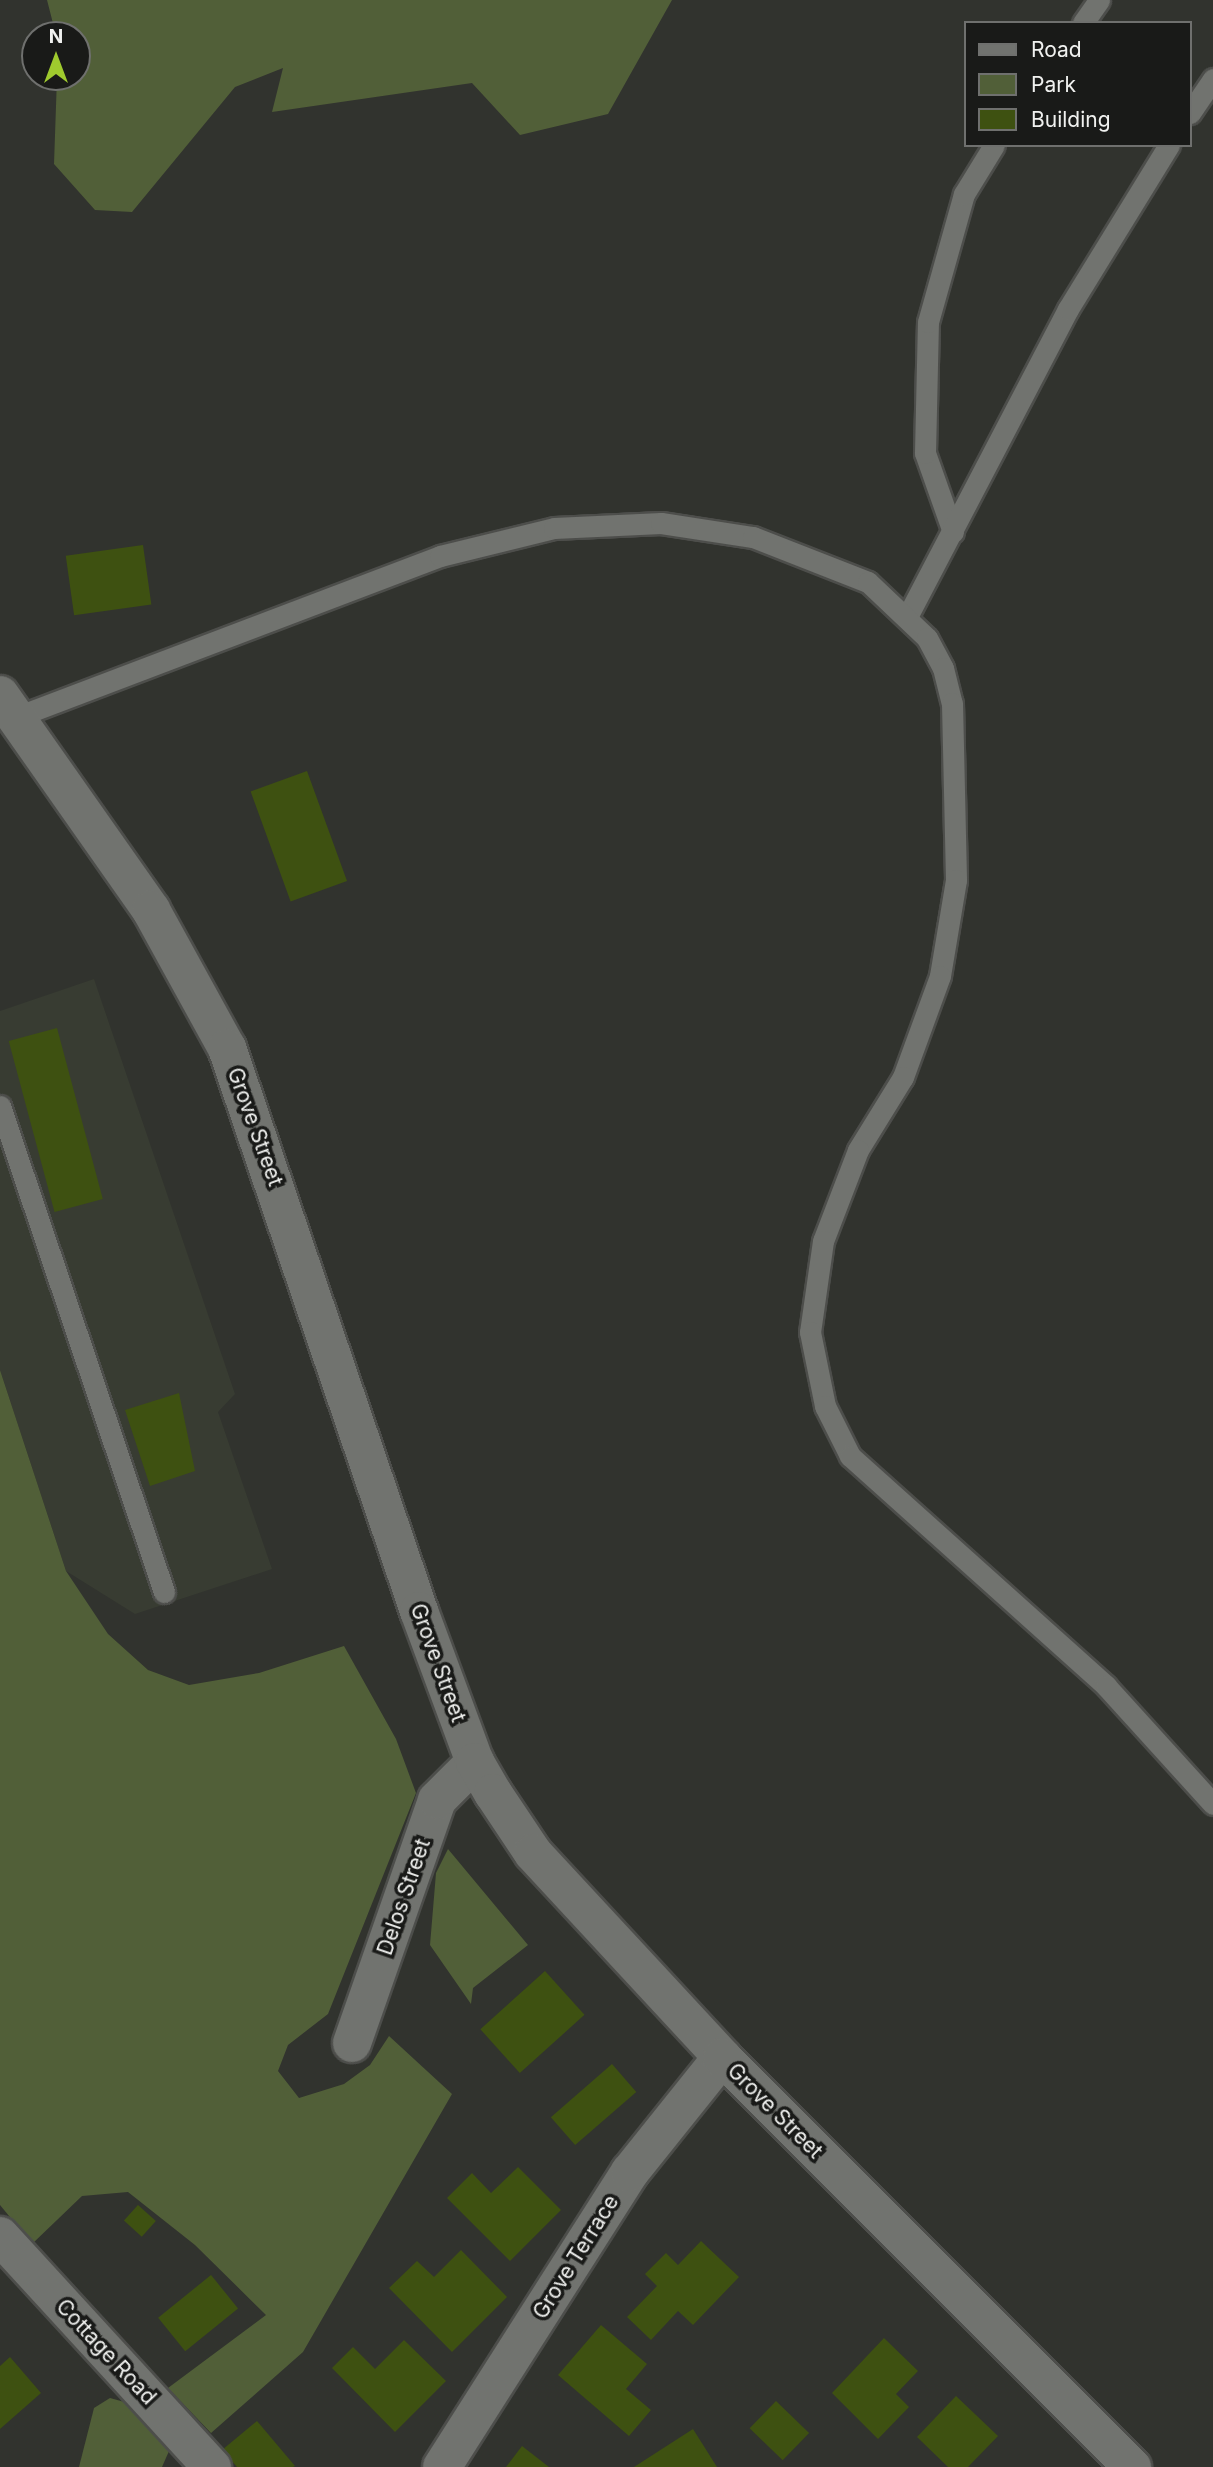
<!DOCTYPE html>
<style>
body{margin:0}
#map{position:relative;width:1213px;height:2467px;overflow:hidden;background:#31332e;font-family:Inter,sans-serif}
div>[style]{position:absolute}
.built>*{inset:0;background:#383c32}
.green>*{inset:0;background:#515f38}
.building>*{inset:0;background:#3e5111;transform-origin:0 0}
.roads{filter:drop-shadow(2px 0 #4d4e4b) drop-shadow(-2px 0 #4d4e4b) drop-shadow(0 2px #4d4e4b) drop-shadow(0 -2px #4d4e4b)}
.lane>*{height:21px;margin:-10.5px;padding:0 10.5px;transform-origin:10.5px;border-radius:10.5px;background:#71736f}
.street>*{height:38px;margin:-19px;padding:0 19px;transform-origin:19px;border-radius:19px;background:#71736f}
.secondary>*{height:38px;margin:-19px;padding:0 19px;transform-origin:19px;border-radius:19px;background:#71736f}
span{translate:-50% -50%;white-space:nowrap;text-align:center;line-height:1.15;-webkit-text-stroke:7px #191a18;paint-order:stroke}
.street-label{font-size:21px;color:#f0f1ef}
.legend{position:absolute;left:964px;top:21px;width:228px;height:126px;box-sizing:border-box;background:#191a18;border:2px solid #6f706e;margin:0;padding:9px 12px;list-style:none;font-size:21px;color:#f0f1ef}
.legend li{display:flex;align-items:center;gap:14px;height:35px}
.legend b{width:35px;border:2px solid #6f706e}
.north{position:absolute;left:21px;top:21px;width:70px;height:70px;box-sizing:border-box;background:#191a18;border:2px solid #6f706e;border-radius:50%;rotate:0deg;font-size:19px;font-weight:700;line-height:28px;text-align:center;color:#f0f1ef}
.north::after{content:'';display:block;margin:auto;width:24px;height:32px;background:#9fca2e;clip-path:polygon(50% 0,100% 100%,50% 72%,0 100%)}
</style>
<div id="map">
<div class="built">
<i style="clip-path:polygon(94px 979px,235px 1394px,218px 1412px,272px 1569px,135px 1614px,66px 1571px,0 1370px,0 1011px)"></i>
</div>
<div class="green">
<i style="clip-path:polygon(47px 0,672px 0,608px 114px,520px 135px,472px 83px,272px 112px,283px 68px,235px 87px,132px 212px,95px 210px,54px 164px,57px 77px,77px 77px,77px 35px,56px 35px)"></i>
<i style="clip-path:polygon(0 1370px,66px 1571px,108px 1634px,148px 1670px,189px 1685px,259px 1673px,344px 1646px,396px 1739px,416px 1793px,328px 2014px,288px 2045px,278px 2071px,299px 2098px,344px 2084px,370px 2065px,389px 2036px,452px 2094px,303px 2352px,211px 2433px,168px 2388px,266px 2315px,195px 2245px,128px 2192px,82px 2196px,32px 2244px,0 2205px)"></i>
<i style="clip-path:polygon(448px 1849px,528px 1945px,473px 1988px,471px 2004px,430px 1945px,436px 1873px)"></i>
<i style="clip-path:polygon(110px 2398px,128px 2403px,173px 2442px,162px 2467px,79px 2467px,94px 2408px)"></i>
</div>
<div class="building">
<i style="left:143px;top:545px;width:60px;height:78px;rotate:82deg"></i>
<i style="left:307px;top:771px;width:117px;height:60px;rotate:70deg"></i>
<i style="left:57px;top:1028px;width:177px;height:50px;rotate:75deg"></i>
<i style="clip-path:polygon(179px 1393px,195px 1471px,150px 1486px,125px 1410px)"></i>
<i style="left:545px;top:1971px;width:59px;height:87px;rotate:48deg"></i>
<i style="left:612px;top:2064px;width:37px;height:81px;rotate:49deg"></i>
<i style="clip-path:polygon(518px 2167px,561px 2210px,510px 2261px,447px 2198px,472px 2173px,491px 2193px)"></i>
<i style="left:138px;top:2205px;width:24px;height:21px;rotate:42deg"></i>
<i style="clip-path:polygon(701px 2241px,739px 2277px,693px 2325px,678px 2311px,651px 2340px,627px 2317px,657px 2286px,645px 2274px,666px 2253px,678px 2265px)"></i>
<i style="clip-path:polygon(461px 2250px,507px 2297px,452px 2352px,389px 2288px,417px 2261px,434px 2277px)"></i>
<i style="left:211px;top:2275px;width:43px;height:68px;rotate:51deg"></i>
<i style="clip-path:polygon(601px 2325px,647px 2364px,626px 2389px,651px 2410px,629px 2436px,558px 2375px)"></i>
<i style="clip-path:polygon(884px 2338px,918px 2371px,896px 2394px,909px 2407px,878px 2439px,832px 2393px)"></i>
<i style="clip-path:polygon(404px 2340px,446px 2381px,395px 2432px,332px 2368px,353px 2347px,375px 2369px)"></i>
<i style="clip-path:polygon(10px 2357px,41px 2393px,0 2429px,0 2366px)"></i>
<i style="clip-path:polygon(956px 2396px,998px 2436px,968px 2467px,948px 2467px,917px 2437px)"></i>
<i style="left:776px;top:2401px;width:46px;height:38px;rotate:44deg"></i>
<i style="clip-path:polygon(257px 2421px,295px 2466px,293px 2467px,237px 2467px,222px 2450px)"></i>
<i style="clip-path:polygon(693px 2429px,717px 2467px,634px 2467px)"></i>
<i style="clip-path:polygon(522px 2446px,549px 2467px,506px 2467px)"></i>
</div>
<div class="roads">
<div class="lane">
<i style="left:1083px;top:23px;width:28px;rotate:-55deg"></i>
<i style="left:1190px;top:113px;width:41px;rotate:-55.9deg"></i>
<i style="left:953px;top:532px;width:84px;rotate:-109.5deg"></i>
<i style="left:925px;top:453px;width:131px;rotate:-88.7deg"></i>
<i style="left:928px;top:322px;width:133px;rotate:-74.3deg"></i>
<i style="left:964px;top:194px;width:57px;rotate:-58.5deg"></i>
<i style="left:907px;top:617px;width:348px;rotate:-62.4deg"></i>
<i style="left:1068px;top:309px;width:193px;rotate:-58.4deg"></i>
<i style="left:19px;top:716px;width:450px;rotate:-20.8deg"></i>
<i style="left:440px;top:556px;width:117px;rotate:-13.8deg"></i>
<i style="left:554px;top:528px;width:107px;rotate:-2.7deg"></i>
<i style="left:661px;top:523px;width:93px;rotate:8.7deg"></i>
<i style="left:753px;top:537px;width:123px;rotate:21.4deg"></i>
<i style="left:868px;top:582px;width:81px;rotate:43.5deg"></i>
<i style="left:927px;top:638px;width:34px;rotate:62deg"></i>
<i style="left:943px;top:668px;width:36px;rotate:76deg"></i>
<i style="left:952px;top:703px;width:177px;rotate:88.7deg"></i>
<i style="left:956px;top:880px;width:97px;rotate:99.5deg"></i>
<i style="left:940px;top:976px;width:108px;rotate:110.1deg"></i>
<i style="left:903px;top:1077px;width:86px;rotate:121.7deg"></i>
<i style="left:858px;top:1150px;width:97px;rotate:111deg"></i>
<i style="left:823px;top:1241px;width:92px;rotate:98.1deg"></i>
<i style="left:810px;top:1332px;width:76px;rotate:78.5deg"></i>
<i style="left:825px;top:1406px;width:56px;rotate:63.4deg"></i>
<i style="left:850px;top:1456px;width:344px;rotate:41.9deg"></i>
<i style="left:1106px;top:1686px;width:159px;rotate:47.8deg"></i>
<i style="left:0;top:1106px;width:513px;rotate:71.35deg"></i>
</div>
<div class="street">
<i style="left:352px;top:2043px;width:257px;rotate:-70.7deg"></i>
<i style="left:437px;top:1800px;width:54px;rotate:-45deg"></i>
<i style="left:0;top:2236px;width:314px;rotate:47.5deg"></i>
<i style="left:442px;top:2467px;width:350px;rotate:-57.5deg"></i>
<i style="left:630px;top:2172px;width:147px;rotate:-51.3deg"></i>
</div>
<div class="secondary">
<i style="left:0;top:695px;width:263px;rotate:54.9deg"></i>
<i style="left:151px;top:910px;width:158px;rotate:61.2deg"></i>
<i style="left:227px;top:1048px;width:595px;rotate:71.17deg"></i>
<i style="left:419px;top:1611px;width:161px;rotate:69.7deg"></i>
<i style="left:475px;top:1762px;width:36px;rotate:60deg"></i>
<i style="left:493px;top:1793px;width:72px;rotate:56.3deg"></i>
<i style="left:533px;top:1853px;width:278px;rotate:47.2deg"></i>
<i style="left:722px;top:2057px;width:580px;rotate:45deg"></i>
</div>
</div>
<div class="street-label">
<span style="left:255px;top:1127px;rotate:70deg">Grove Street</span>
<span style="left:438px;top:1663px;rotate:70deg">Grove Street</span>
<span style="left:404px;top:1897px;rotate:-71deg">Delos Street</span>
<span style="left:775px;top:2111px;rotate:45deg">Grove Street</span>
<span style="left:576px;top:2257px;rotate:-58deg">Grove Terrace</span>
<span style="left:106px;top:2352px;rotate:47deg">Cottage Road</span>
</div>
<ul class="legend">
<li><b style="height:9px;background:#71736f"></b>Road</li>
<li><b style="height:19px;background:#515f38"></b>Park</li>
<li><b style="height:19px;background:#3e5111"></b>Building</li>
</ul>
<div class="north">N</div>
</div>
